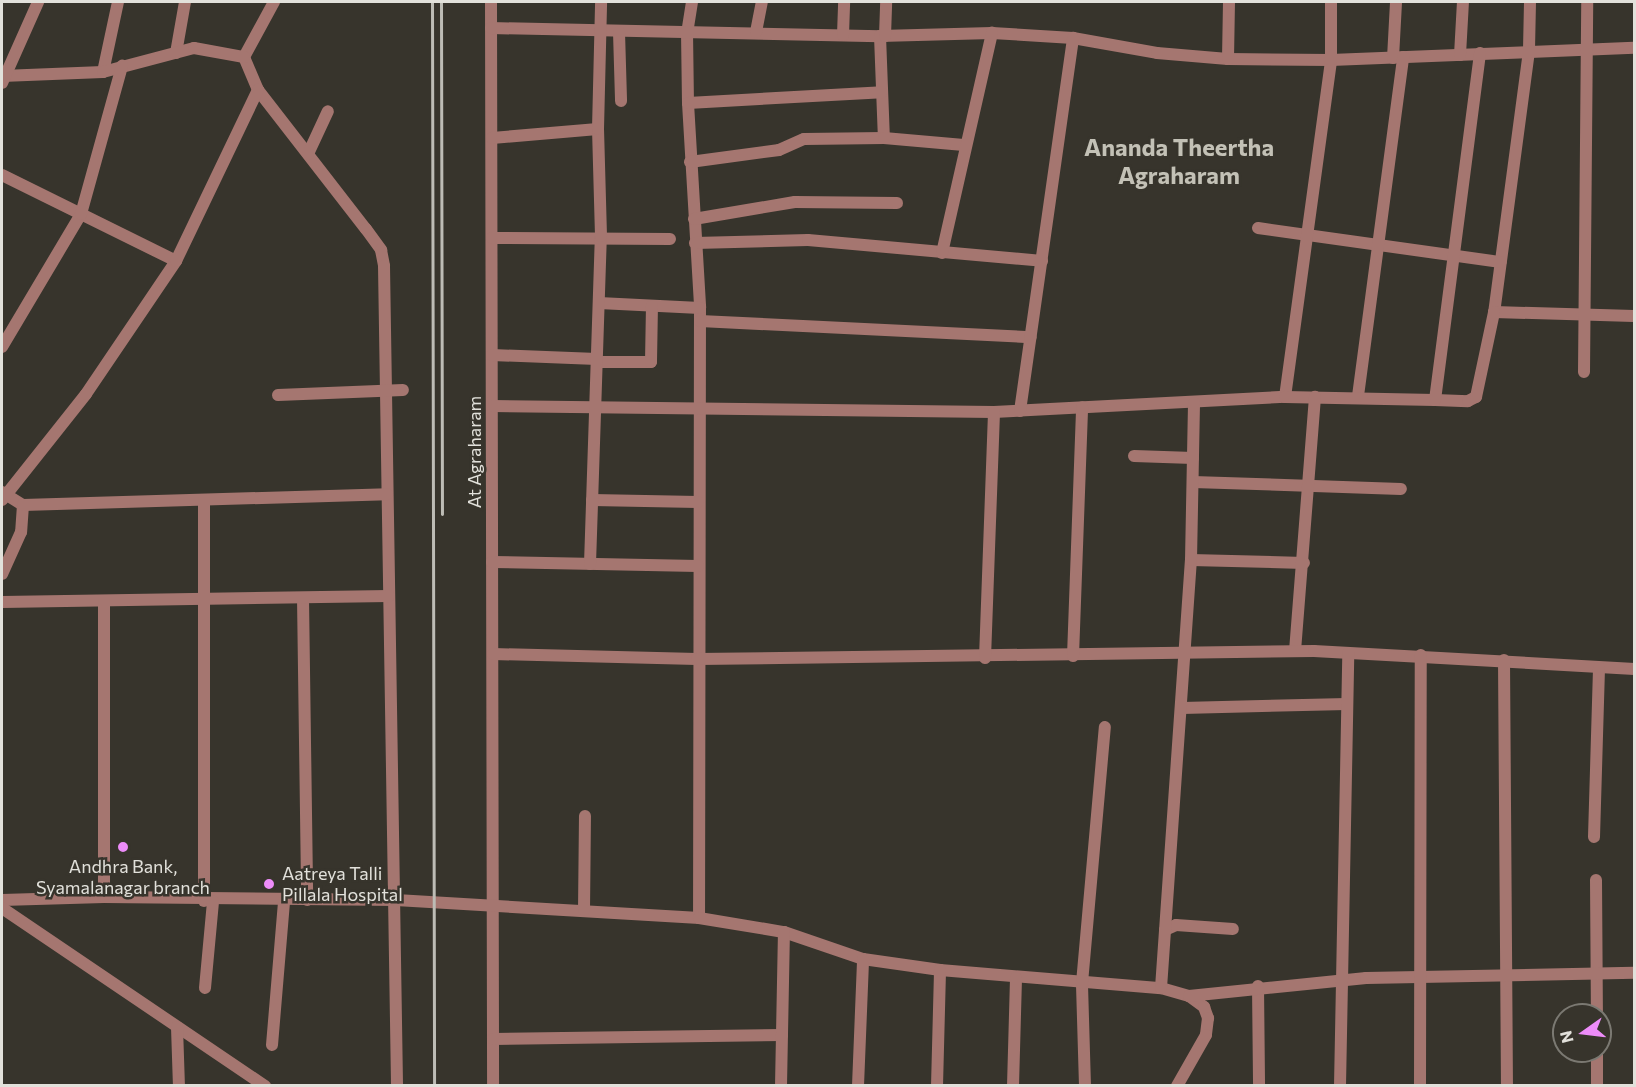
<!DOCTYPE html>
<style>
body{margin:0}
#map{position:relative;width:1636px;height:1087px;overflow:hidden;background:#37342c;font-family:Commissioner,sans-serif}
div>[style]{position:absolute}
.minor>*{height:12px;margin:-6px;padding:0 6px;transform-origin:6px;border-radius:6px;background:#a57670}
.rail>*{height:3px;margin:-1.5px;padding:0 1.5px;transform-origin:1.5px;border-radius:1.5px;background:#bdbcb5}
.dots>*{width:16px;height:16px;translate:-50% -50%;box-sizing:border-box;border:3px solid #37342c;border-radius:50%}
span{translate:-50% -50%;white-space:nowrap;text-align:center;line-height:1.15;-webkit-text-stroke:5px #37342c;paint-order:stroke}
.street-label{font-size:18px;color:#e2e1db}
.poi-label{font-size:18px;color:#e2e1db}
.left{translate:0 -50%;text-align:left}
.district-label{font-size:24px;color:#c3c1b6;font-weight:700}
.frame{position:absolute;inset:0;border:3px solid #e2e1db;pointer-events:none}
.north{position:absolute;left:1552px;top:1003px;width:60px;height:60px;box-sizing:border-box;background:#37342c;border:2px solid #7b7972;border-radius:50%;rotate:256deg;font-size:16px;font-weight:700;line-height:24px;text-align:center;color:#e2e1db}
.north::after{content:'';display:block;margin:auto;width:21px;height:27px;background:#ed8cf9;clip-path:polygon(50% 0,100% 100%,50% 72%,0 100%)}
</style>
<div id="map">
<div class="minor">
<i style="left:274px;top:2px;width:63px;rotate:118.6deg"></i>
<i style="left:244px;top:57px;width:36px;rotate:67deg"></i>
<i style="left:258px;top:90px;width:176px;rotate:52.2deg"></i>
<i style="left:366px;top:229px;width:26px;rotate:54deg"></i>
<i style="left:381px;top:250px;width:16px;rotate:79deg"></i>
<i style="left:384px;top:266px;width:820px;rotate:89.09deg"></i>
<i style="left:491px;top:2px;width:1084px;rotate:89.89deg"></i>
<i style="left:692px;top:2px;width:30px;rotate:99deg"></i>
<i style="left:687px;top:32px;width:71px;rotate:89.2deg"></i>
<i style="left:688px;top:103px;width:205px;rotate:86.6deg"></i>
<i style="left:700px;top:308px;width:610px;rotate:90.09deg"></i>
<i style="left:1530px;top:2px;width:49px;rotate:91.2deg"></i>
<i style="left:1529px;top:51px;width:263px;rotate:97.6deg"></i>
<i style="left:1494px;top:312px;width:140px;rotate:1.6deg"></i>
<i style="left:491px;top:28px;width:389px;rotate:1.2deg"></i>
<i style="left:880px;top:36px;width:112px;rotate:-1.5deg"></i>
<i style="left:992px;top:33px;width:81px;rotate:3.5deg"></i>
<i style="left:1073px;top:38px;width:85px;rotate:10.1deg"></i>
<i style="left:1157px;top:53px;width:71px;rotate:4.8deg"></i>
<i style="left:1228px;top:59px;width:103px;rotate:0.6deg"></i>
<i style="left:1331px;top:60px;width:303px;rotate:-2.3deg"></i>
<i style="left:619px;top:32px;width:69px;rotate:88.3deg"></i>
<i style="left:756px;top:32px;width:31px;rotate:-79deg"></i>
<i style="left:843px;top:35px;width:33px;rotate:-88deg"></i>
<i style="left:880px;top:36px;width:102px;rotate:87.8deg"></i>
<i style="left:885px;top:36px;width:34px;rotate:-88deg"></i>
<i style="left:176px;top:53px;width:52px;rotate:-80deg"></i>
<i style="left:1460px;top:55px;width:53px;rotate:-86.8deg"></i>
<i style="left:1393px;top:58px;width:56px;rotate:-86.9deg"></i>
<i style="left:1228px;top:59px;width:57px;rotate:-89deg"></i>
<i style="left:103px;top:72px;width:72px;rotate:-77.9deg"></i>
<i style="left:2px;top:76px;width:101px;rotate:-2.3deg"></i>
<i style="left:103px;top:72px;width:94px;rotate:-14.8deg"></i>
<i style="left:194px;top:48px;width:51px;rotate:10.2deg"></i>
<i style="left:2px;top:83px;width:89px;rotate:-66deg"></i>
<i style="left:688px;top:103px;width:194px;rotate:-3.2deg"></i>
<i style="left:492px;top:138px;width:106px;rotate:-4.9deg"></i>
<i style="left:308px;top:154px;width:47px;rotate:-65.1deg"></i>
<i style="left:690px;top:162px;width:90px;rotate:-7.7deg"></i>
<i style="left:779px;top:150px;width:27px;rotate:-24deg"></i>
<i style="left:804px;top:139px;width:80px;rotate:-0.7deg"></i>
<i style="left:884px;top:138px;width:80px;rotate:5deg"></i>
<i style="left:2px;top:175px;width:194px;rotate:26.3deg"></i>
<i style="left:694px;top:219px;width:102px;rotate:-9.6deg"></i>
<i style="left:795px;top:202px;width:102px;rotate:0.6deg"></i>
<i style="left:1258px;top:228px;width:245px;rotate:8deg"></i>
<i style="left:492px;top:238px;width:178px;rotate:0.3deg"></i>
<i style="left:695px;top:243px;width:113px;rotate:-1.5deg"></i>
<i style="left:808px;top:240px;width:235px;rotate:5.1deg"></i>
<i style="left:942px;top:253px;width:226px;rotate:-77.2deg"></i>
<i style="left:599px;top:303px;width:101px;rotate:2.8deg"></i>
<i style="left:700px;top:321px;width:331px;rotate:2.8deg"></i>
<i style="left:2px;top:347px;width:155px;rotate:-59.3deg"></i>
<i style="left:81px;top:214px;width:154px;rotate:-74.5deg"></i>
<i style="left:492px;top:355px;width:105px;rotate:2.2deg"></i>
<i style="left:597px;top:362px;width:54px"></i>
<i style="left:651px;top:362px;width:56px;rotate:-89deg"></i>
<i style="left:1584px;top:372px;width:370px;rotate:-89.5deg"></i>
<i style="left:278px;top:395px;width:125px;rotate:-2.3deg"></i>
<i style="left:1358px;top:396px;width:342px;rotate:-82.4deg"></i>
<i style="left:1285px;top:397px;width:340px;rotate:-82.2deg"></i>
<i style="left:1331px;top:60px;width:58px;rotate:-90deg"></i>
<i style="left:1435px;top:400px;width:33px;rotate:2deg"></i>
<i style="left:1468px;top:401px;width:9px;rotate:-27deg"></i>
<i style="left:1476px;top:397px;width:87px;rotate:-78deg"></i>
<i style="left:492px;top:406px;width:502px;rotate:0.68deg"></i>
<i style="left:994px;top:412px;width:291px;rotate:-3deg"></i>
<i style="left:1285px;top:397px;width:150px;rotate:1.1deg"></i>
<i style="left:1435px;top:400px;width:350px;rotate:-82.6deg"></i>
<i style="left:1020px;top:411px;width:377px;rotate:-81.9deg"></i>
<i style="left:1134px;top:456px;width:59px;rotate:1.9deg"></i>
<i style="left:1193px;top:482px;width:208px;rotate:1.9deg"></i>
<i style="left:2px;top:492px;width:25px;rotate:32deg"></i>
<i style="left:23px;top:505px;width:27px;rotate:94deg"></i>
<i style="left:21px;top:532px;width:46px;rotate:114.3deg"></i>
<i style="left:2px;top:500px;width:135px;rotate:-51.6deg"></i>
<i style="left:86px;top:394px;width:161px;rotate:-55.9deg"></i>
<i style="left:176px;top:261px;width:190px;rotate:-64.4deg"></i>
<i style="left:592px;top:500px;width:106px;rotate:1.1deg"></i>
<i style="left:23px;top:505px;width:364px;rotate:-1.7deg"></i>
<i style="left:1191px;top:560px;width:113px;rotate:1.5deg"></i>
<i style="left:492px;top:562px;width:206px;rotate:1.1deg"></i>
<i style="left:590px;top:564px;width:328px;rotate:-88.1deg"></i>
<i style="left:601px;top:236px;width:107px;rotate:-91.6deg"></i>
<i style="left:598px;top:129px;width:127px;rotate:-88.6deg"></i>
<i style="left:303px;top:598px;width:302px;rotate:89.2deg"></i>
<i style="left:2px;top:602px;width:387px;rotate:-0.9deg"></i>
<i style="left:1295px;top:651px;width:255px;rotate:-85.5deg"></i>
<i style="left:493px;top:654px;width:204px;rotate:1.4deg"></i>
<i style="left:697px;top:659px;width:617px;rotate:-0.74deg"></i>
<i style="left:1314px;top:651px;width:321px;rotate:3.2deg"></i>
<i style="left:1073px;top:656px;width:249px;rotate:-87.9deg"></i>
<i style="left:985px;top:658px;width:246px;rotate:-87.9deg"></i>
<i style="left:1504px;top:660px;width:426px;rotate:89.6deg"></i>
<i style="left:1182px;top:708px;width:165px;rotate:-1.4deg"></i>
<i style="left:1594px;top:837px;width:169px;rotate:-88.3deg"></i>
<i style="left:1596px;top:880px;width:135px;rotate:89.6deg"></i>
<i style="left:104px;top:897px;width:295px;rotate:-90deg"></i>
<i style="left:2px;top:900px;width:102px;rotate:-1.7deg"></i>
<i style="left:104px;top:897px;width:292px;rotate:0.6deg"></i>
<i style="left:396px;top:900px;width:304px;rotate:3.4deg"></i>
<i style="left:699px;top:918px;width:86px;rotate:9.4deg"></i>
<i style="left:784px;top:932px;width:83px;rotate:18.9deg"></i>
<i style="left:863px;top:959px;width:78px;rotate:8.1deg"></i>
<i style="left:940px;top:970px;width:222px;rotate:4.7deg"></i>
<i style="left:1161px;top:988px;width:29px;rotate:16deg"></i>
<i style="left:1189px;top:996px;width:19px;rotate:36deg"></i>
<i style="left:1204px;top:1007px;width:12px;rotate:70deg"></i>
<i style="left:1208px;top:1018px;width:17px;rotate:97deg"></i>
<i style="left:1206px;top:1035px;width:59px;rotate:119.6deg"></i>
<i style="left:204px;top:901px;width:401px;rotate:-90deg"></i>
<i style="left:2px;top:908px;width:318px;rotate:34.1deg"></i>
<i style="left:584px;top:910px;width:94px;rotate:-89.4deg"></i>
<i style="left:1165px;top:930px;width:12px;rotate:-24deg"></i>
<i style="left:1176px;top:925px;width:57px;rotate:4deg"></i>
<i style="left:1258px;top:986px;width:100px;rotate:89.4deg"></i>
<i style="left:205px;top:988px;width:87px;rotate:-84.7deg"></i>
<i style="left:1161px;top:988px;width:429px;rotate:-86deg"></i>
<i style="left:1191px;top:560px;width:157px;rotate:-88.9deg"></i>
<i style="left:1189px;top:996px;width:178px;rotate:-5.8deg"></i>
<i style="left:1366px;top:978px;width:268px;rotate:-1.1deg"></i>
<i style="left:177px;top:1027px;width:59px;rotate:88.1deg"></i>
<i style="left:493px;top:1039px;width:289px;rotate:-0.8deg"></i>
<i style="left:272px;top:1045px;width:144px;rotate:-85.2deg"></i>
<i style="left:1597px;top:1051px;width:35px;rotate:90deg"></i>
<i style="left:781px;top:1086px;width:154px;rotate:-88.9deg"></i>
<i style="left:858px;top:1086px;width:127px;rotate:-87.7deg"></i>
<i style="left:937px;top:1086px;width:116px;rotate:-88.5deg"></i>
<i style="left:1013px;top:1086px;width:108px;rotate:-88.4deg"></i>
<i style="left:1085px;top:1086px;width:103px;rotate:-91.7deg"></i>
<i style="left:1082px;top:983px;width:257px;rotate:-84.9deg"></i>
<i style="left:1340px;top:1086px;width:433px;rotate:-88.9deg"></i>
<i style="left:1420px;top:1086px;width:431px;rotate:-89.9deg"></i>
</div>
<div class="rail">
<i style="left:432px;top:2px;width:1084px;rotate:89.89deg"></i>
<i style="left:441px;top:2px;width:512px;rotate:89.89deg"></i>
</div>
<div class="dots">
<i style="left:123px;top:847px;background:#ed8cf9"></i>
<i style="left:269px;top:884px;background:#ed8cf9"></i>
</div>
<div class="street-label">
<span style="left:474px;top:452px;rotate:-90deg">At Agraharam</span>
</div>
<div class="poi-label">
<span style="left:123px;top:877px">Andhra Bank,<br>Syamalanagar branch</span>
<span class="left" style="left:282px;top:884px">Aatreya Talli<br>Pillala Hospital</span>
</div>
<div class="district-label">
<span style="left:1179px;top:161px">Ananda Theertha<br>Agraharam</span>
</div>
<div class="frame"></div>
<div class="north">N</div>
</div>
